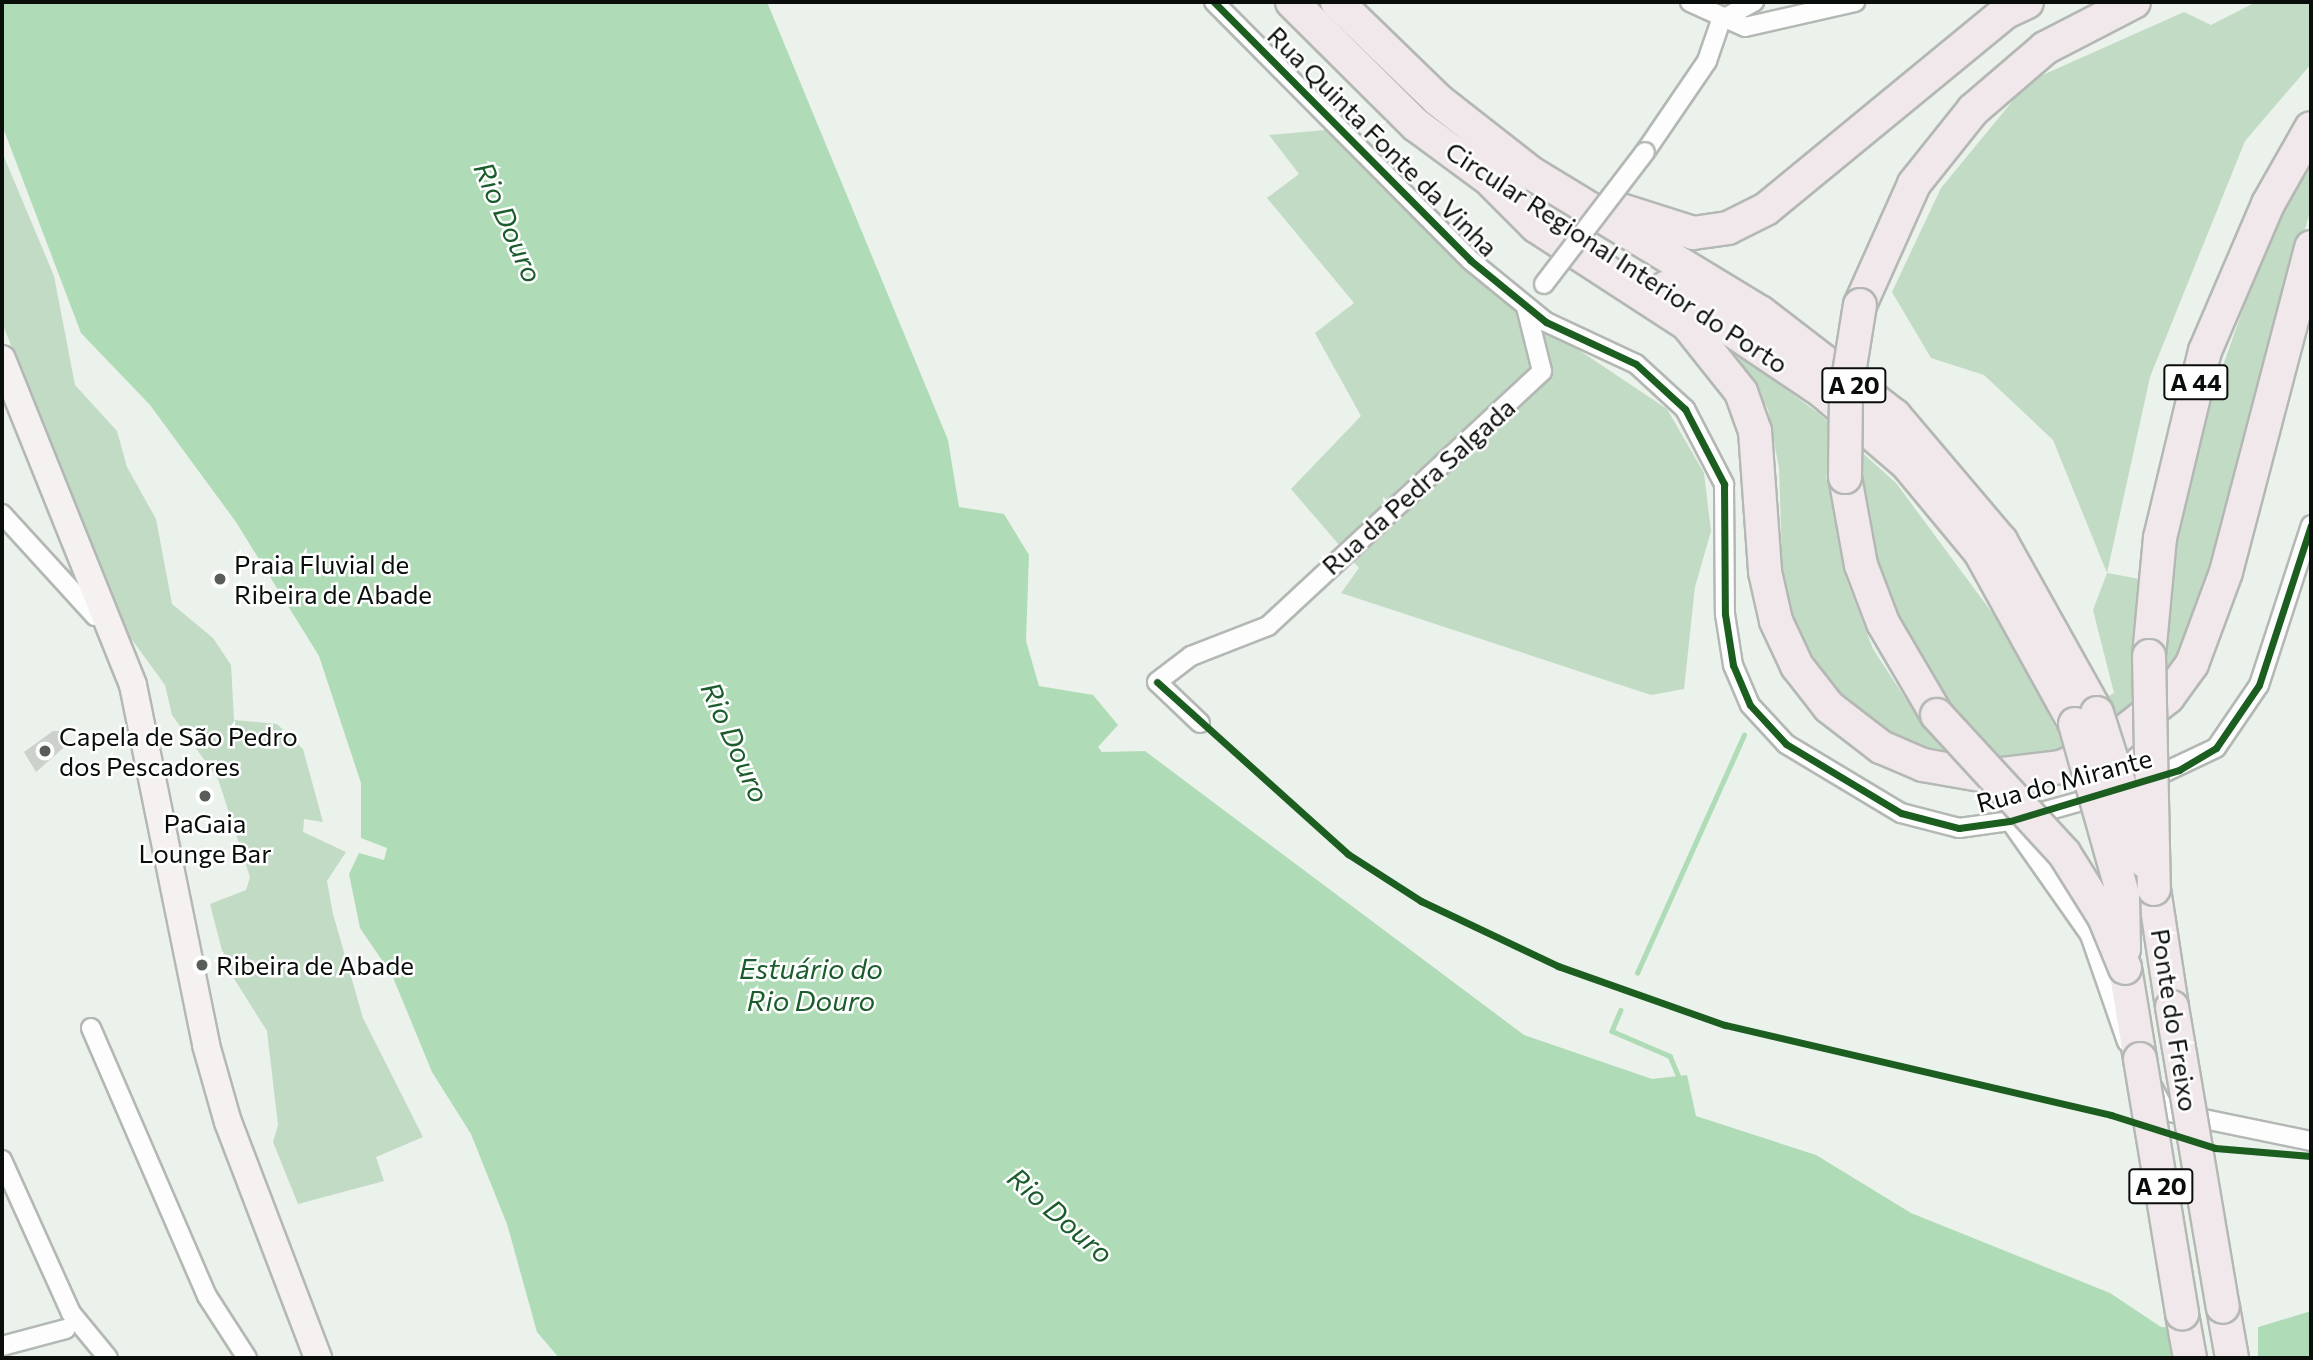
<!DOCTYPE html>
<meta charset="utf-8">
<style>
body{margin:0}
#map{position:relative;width:2313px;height:1360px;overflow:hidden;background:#ebf1eb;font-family:Commissioner,sans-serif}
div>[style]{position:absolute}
.green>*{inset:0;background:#c2dbc5}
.water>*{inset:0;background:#afdcb6}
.pier>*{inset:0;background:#ebf1eb;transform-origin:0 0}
.stream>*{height:4.5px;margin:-2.25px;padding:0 2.25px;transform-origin:2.25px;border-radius:2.25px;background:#afdcb6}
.building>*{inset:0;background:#ccd1cc}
.roads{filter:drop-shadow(2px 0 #b4b8b4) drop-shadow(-2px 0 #b4b8b4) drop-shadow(0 2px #b4b8b4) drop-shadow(0 -2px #b4b8b4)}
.street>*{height:18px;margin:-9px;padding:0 9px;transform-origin:9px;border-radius:9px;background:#fcfdfc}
.primary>*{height:26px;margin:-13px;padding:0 13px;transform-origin:13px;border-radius:13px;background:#f5f1f1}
.highway>*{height:32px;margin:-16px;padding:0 16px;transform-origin:16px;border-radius:16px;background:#f0e8ea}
.bridges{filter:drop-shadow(2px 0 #b4b8b4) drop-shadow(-2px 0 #b4b8b4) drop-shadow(0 2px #b4b8b4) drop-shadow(0 -2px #b4b8b4)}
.street-bridge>*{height:18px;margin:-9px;padding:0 9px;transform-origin:9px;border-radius:9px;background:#fcfdfc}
.highway-bridge>*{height:32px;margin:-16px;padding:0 16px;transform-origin:16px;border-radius:16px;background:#f0e8ea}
.cycleway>*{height:7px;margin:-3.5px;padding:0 3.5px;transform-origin:3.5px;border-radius:3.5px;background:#1b5e20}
.dots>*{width:19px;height:19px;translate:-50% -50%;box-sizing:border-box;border:4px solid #fff;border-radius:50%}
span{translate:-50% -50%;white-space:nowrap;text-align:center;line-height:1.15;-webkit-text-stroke:5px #fff;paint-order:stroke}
.shield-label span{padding:2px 5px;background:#fff;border:2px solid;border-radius:5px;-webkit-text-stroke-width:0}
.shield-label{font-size:24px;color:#0a0e0a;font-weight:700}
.street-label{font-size:26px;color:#0a0e0a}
.poi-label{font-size:26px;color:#0a0e0a}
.left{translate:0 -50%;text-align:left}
.water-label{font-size:28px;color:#1b5c2c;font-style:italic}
.frame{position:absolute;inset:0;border:4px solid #0a0e0a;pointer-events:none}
</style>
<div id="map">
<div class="green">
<i style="clip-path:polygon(evenodd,2256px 2px,2311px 2px,2311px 64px,2245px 141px,2150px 377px,2107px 573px,2140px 579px,2132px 654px,2167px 654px,2173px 566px,2198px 436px,2270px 233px,2311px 165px,2311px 207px,2202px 616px,2166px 684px,2062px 756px,1947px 761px,1847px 708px,1799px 634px,1783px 590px,1779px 468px,1768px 409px,1735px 352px,1818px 413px,1896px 483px,2016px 645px,2055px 728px,2114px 693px,2093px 610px,2107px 573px,2053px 440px,1984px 375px,1931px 358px,1892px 292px,1941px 188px,2029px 81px,2184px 12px,2211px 25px,2256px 2px,1826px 475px,1863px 501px,1867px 541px,1910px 652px,1948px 705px,1922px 724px,1873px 649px,1845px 576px,1826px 475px)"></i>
<i style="clip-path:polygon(1325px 130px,1510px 304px,1667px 409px,1704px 473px,1711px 531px,1695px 587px,1684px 689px,1651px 695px,1341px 593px,1359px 568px,1291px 489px,1361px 416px,1315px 333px,1354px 303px,1267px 198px,1299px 174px,1269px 135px)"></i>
<i style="clip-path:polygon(2px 152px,54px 276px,75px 385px,117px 431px,127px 467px,156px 519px,172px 604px,213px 638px,231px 665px,234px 720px,277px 724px,303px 749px,323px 822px,304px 819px,303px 832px,346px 852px,327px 881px,333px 914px,363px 1018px,423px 1137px,376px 1157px,384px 1181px,298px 1204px,273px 1142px,278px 1125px,267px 1031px,226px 966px,210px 904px,246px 890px,250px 877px,218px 779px,172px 715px,165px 685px,130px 637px,2px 323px)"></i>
</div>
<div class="water">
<i style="clip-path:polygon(2px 2px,767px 2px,948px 440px,959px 507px,1004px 514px,1029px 555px,1026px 641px,1039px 686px,1093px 695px,1118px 725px,1098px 747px,1102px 752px,1145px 751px,1524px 1035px,1652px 1079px,1687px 1075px,1696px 1116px,1816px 1155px,1911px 1213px,2110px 1293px,2161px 1327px,2252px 1329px,2311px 1311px,2311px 1358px,559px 1358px,537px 1332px,507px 1224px,471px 1134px,432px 1072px,392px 975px,360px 928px,349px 874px,359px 853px,384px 860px,387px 848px,361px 838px,361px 783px,319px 656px,236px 522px,150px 405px,81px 333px,2px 125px)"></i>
</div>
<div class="pier">
<i style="left:2174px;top:1324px;width:84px;height:35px"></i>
</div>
<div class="stream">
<i style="left:1637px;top:973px;width:261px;rotate:-65.8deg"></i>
<i style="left:1621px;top:1010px;width:23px;rotate:113deg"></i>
<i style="left:1612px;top:1031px;width:63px;rotate:23.3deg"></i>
<i style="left:1670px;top:1056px;width:25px;rotate:67deg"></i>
</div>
<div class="building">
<i style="clip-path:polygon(53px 731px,62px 731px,69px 743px,36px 772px,24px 752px)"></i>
</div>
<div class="roads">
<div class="street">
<i style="left:1214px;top:2px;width:363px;rotate:45.2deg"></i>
<i style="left:1470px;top:260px;width:98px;rotate:39.2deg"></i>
<i style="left:1546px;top:322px;width:99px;rotate:25deg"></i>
<i style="left:1636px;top:364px;width:67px;rotate:42.6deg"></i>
<i style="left:1685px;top:409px;width:85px;rotate:62.5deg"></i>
<i style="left:1724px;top:484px;width:130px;rotate:89.6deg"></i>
<i style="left:1725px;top:614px;width:52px;rotate:81.1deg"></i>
<i style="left:1733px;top:665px;width:43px;rotate:67deg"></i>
<i style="left:1750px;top:705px;width:53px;rotate:47.3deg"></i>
<i style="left:1786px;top:744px;width:134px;rotate:31deg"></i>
<i style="left:1901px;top:813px;width:60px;rotate:14.5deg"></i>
<i style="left:1959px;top:828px;width:51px;rotate:-7.8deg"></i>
<i style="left:2010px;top:821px;width:97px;rotate:-15.6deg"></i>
<i style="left:1690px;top:2px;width:60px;rotate:24.4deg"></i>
<i style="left:1745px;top:27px;width:113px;rotate:-12.8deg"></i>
<i style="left:1721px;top:20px;width:38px;rotate:-29deg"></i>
<i style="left:1645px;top:152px;width:110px;rotate:-55.7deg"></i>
<i style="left:1707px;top:61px;width:43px;rotate:-71.1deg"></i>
<i style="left:2px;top:514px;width:138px;rotate:47.6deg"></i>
<i style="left:95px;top:616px;width:9px;rotate:-6deg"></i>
<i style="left:1200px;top:723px;width:59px;rotate:-136.4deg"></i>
<i style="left:1157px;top:682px;width:43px;rotate:-37.4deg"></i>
<i style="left:1191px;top:656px;width:83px;rotate:-21.3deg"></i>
<i style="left:1268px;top:626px;width:374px;rotate:-42.9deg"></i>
<i style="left:1542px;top:371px;width:66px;rotate:-104deg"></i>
<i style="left:2146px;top:781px;width:77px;rotate:-25.2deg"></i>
<i style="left:2216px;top:748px;width:76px;rotate:-55.7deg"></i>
<i style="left:2259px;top:685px;width:168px;rotate:-72deg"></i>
<i style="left:2010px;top:821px;width:139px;rotate:54.9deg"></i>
<i style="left:2090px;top:935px;width:113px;rotate:70.9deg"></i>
<i style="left:91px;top:1028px;width:292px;rotate:66.6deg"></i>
<i style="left:207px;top:1296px;width:74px;rotate:57.2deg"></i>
<i style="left:2153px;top:1088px;width:26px;rotate:62deg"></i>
<i style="left:2165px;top:1111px;width:149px;rotate:11.6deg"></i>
<i style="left:2px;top:1160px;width:168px;rotate:65.7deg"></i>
<i style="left:71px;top:1313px;width:58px;rotate:50.6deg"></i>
<i style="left:2px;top:1346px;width:66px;rotate:-14.9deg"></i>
</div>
<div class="primary">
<i style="left:2px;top:359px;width:351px;rotate:68.1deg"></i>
<i style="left:133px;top:685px;width:367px;rotate:78.5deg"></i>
<i style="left:206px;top:1045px;width:80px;rotate:74.1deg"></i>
<i style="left:228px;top:1122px;width:253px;rotate:69.1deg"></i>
</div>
<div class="highway">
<i style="left:1292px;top:2px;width:175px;rotate:44.8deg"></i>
<i style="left:1416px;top:125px;width:118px;rotate:36.4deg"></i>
<i style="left:1337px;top:2px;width:141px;rotate:44.1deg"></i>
<i style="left:1438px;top:100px;width:118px;rotate:38.1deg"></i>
<i style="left:1531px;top:173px;width:268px;rotate:31.3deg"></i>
<i style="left:1760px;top:312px;width:170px;rotate:37.6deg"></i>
<i style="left:1895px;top:416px;width:164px;rotate:49.7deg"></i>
<i style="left:2001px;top:541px;width:197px;rotate:60.8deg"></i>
<i style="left:1493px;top:183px;width:61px;rotate:45deg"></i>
<i style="left:1536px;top:226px;width:180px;rotate:33deg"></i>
<i style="left:1687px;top:324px;width:87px;rotate:51.5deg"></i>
<i style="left:1741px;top:392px;width:41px;rotate:70.3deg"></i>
<i style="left:1755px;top:431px;width:141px;rotate:85.9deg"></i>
<i style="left:1765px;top:572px;width:50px;rotate:77.3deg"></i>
<i style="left:1776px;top:621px;width:50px;rotate:65deg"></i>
<i style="left:1797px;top:666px;width:52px;rotate:52deg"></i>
<i style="left:1829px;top:707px;width:66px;rotate:37.6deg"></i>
<i style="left:1881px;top:747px;width:46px;rotate:23.2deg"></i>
<i style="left:1923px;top:765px;width:64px;rotate:9.9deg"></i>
<i style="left:1986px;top:776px;width:76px;rotate:-6.8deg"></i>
<i style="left:2061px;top:767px;width:45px;rotate:-23.7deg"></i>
<i style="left:2102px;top:749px;width:84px;rotate:-38.2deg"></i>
<i style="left:2168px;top:697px;width:41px;rotate:-54deg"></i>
<i style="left:2192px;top:664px;width:98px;rotate:-69.7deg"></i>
<i style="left:2226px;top:572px;width:336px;rotate:-75.3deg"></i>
<i style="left:1621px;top:210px;width:76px;rotate:17.7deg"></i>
<i style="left:1693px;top:233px;width:35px;rotate:-8deg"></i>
<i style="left:1728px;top:228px;width:42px;rotate:-26.6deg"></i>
<i style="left:1766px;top:209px;width:310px;rotate:-39.4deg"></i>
<i style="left:2006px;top:12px;width:23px;rotate:-25deg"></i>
<i style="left:1667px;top:287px;width:188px;rotate:33.9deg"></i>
<i style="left:1823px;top:392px;width:111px;rotate:40.6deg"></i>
<i style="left:1907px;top:464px;width:114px;rotate:50.3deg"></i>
<i style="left:1980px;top:552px;width:196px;rotate:61.1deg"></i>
<i style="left:1860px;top:305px;width:133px;rotate:-65.9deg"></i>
<i style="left:1914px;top:184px;width:95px;rotate:-51.4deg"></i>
<i style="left:1973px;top:110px;width:95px;rotate:-40.7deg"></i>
<i style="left:2045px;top:48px;width:100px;rotate:-27.3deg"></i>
<i style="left:1845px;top:477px;width:89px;rotate:79.7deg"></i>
<i style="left:1861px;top:565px;width:62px;rotate:69.2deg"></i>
<i style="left:1883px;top:623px;width:107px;rotate:59.6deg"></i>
<i style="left:2149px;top:656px;width:119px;rotate:-84.7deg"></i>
<i style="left:2160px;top:538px;width:192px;rotate:-76.5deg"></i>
<i style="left:2205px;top:351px;width:160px;rotate:-66.8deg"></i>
<i style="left:2268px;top:204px;width:87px;rotate:-60.5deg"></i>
<i style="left:2154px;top:889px;width:119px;rotate:81.3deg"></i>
<i style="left:2125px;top:968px;width:92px;rotate:80.6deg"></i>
<i style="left:2223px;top:1307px;width:52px;rotate:80deg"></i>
<i style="left:2182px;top:1314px;width:45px;rotate:79.7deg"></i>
</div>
</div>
<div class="bridges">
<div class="street-bridge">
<i style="left:1544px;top:284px;width:166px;rotate:-52.6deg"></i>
</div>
<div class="highway-bridge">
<i style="left:1845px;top:477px;width:85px;rotate:-89.3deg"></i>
<i style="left:1846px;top:392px;width:88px;rotate:-80.9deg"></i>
<i style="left:2149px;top:656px;width:233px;rotate:88.8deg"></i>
<i style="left:2097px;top:713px;width:155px;rotate:72.4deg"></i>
<i style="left:1937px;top:715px;width:188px;rotate:47.4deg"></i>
<i style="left:2064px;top:853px;width:75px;rotate:58deg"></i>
<i style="left:2104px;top:917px;width:55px;rotate:67.6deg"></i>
<i style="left:2075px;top:724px;width:178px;rotate:74.3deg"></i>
<i style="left:2123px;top:895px;width:54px;rotate:88.9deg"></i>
<i style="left:2172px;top:1007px;width:304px;rotate:80.4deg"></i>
<i style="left:2140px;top:1059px;width:258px;rotate:80.6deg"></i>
</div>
</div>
<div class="cycleway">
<i style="left:1214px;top:2px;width:363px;rotate:45.2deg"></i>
<i style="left:1470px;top:260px;width:98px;rotate:39.2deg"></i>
<i style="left:1546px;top:322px;width:99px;rotate:25deg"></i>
<i style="left:1636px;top:364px;width:67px;rotate:42.6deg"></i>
<i style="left:1685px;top:409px;width:85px;rotate:62.5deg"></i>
<i style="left:1724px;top:484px;width:130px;rotate:89.6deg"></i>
<i style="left:1725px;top:614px;width:52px;rotate:81.1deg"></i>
<i style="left:1733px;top:665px;width:43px;rotate:67deg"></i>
<i style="left:1750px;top:705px;width:53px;rotate:47.3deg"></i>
<i style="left:1786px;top:744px;width:134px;rotate:31deg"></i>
<i style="left:1901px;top:813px;width:60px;rotate:14.5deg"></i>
<i style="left:1959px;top:828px;width:51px;rotate:-7.8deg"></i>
<i style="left:2010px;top:821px;width:177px;rotate:-16.8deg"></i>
<i style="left:2179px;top:770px;width:43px;rotate:-30.7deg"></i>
<i style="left:2216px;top:748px;width:76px;rotate:-55.7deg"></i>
<i style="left:2259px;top:685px;width:168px;rotate:-72deg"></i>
<i style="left:1157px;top:682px;width:257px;rotate:42deg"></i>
<i style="left:1348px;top:854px;width:87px;rotate:32.8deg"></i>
<i style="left:1421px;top:901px;width:152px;rotate:25.4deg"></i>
<i style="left:1558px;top:966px;width:177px;rotate:19.5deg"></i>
<i style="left:1725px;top:1025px;width:396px;rotate:13.1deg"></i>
<i style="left:2111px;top:1115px;width:109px;rotate:17.6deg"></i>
<i style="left:2215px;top:1148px;width:96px;rotate:4.8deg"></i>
</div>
<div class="dots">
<i style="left:220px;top:579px;background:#595d59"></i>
<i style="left:45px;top:751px;background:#595d59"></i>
<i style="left:205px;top:796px;background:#595d59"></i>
<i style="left:202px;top:965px;background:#595d59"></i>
</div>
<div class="shield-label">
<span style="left:2196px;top:382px">A 44</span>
<span style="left:1854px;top:385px">A 20</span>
<span style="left:2161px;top:1186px">A 20</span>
</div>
<div class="street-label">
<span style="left:1383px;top:141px;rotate:45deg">Rua Quinta Fonte da Vinha</span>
<span style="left:1617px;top:257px;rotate:33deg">Circular Regional Interior do Porto</span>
<span style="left:1418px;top:486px;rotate:-42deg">Rua da Pedra Salgada</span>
<span style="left:2064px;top:780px;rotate:-15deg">Rua do Mirante</span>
<span style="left:2175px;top:1020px;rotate:81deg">Ponte do Freixo</span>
</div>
<div class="poi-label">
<span class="left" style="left:234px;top:579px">Praia Fluvial de<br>Ribeira de Abade</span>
<span class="left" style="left:59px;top:751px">Capela de São Pedro<br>dos Pescadores</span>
<span style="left:205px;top:838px">PaGaia<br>Lounge Bar</span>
<span class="left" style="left:216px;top:965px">Ribeira de Abade</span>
</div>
<div class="water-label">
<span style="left:509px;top:222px;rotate:66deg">Rio Douro</span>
<span style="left:736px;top:742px;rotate:66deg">Rio Douro</span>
<span style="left:811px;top:984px">Estuário do<br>Rio Douro</span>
<span style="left:1061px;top:1215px;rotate:41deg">Rio Douro</span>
</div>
<div class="frame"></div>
</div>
